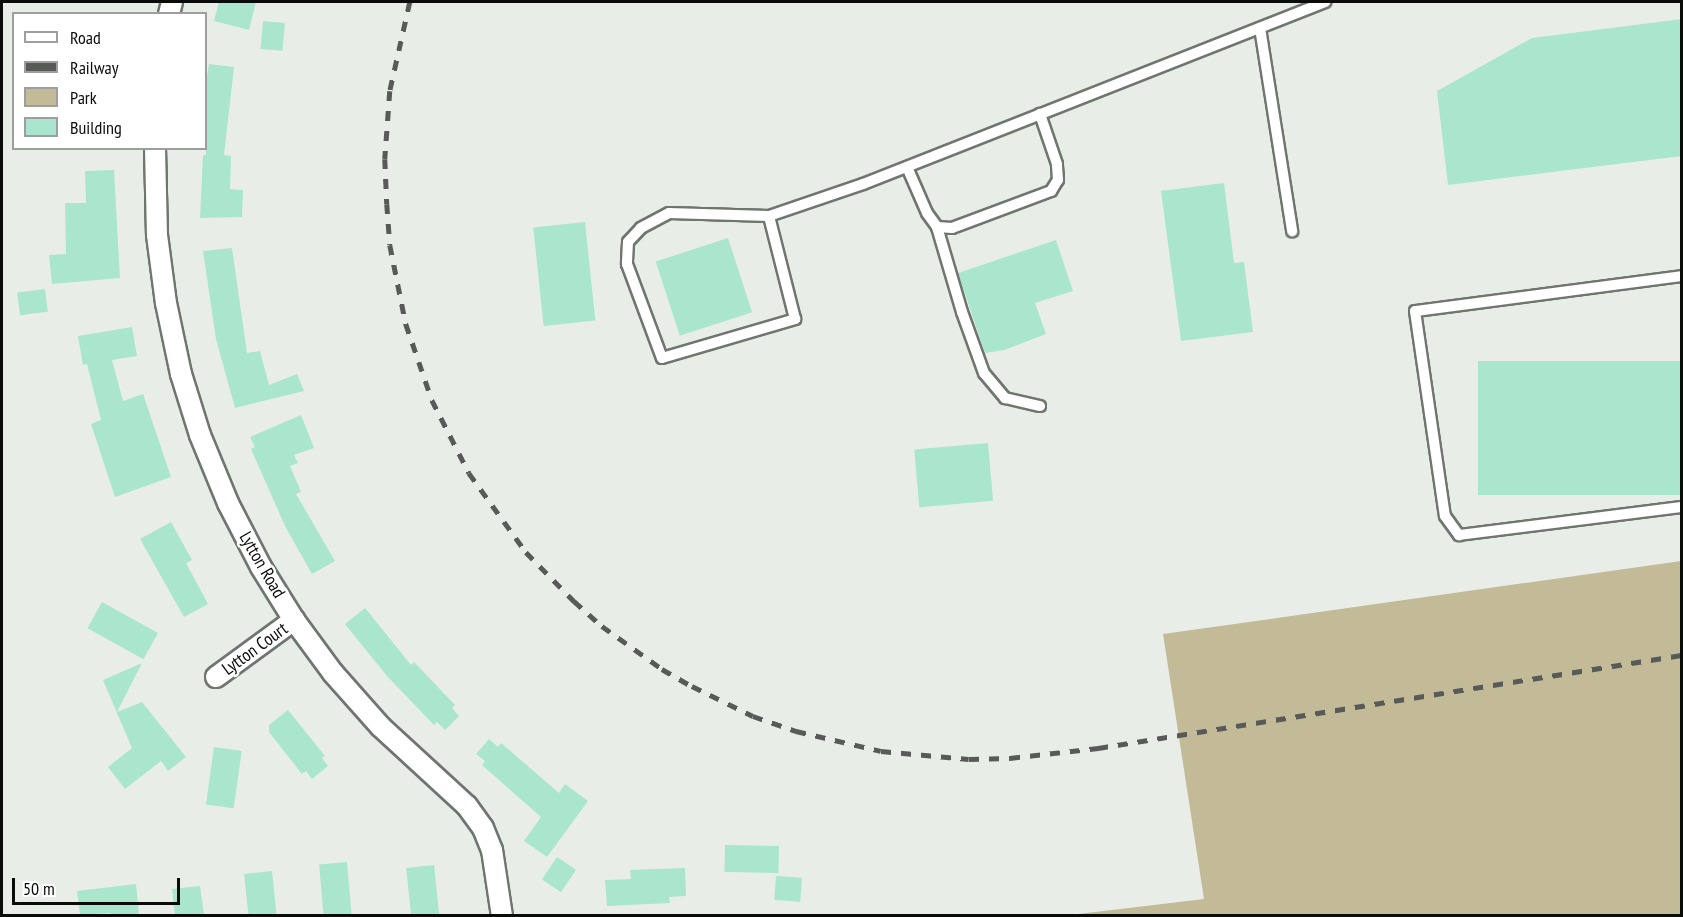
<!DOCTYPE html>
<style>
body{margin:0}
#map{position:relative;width:1683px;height:917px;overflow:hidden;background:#e8eee7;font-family:"PT Sans Narrow",sans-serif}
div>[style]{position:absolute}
.green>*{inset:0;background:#c3bb98}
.building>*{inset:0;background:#aae5ce;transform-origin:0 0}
.roads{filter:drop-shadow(2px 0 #6f756f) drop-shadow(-2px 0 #6f756f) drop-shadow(0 2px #6f756f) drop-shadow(0 -2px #6f756f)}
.service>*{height:10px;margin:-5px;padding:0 5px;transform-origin:5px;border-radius:5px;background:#fff}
.minor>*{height:20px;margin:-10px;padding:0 10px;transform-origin:10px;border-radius:10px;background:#fff}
.rail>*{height:4.5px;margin-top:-2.25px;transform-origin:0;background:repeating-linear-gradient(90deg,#575a57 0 10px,transparent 0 20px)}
span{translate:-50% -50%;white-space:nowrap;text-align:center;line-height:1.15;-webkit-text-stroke:5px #fff;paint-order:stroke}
.street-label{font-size:18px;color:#0a0c0a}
.frame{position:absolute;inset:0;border:3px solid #0a0c0a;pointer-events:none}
.legend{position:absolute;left:12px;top:12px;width:195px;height:138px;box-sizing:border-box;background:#fff;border:2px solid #9d9e9d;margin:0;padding:8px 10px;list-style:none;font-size:18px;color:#0a0c0a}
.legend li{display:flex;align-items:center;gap:12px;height:30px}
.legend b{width:30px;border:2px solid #9d9e9d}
.scale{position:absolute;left:12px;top:878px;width:168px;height:27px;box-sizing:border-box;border:3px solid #0a0c0a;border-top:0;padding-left:8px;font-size:18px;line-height:21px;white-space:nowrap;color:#0a0c0a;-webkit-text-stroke:4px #fff;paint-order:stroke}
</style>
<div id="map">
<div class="green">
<i style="clip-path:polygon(1681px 561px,1681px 915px,1070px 915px,1204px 899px,1163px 634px)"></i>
</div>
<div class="building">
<i style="clip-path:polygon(219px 2px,256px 2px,249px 30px,214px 21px)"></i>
<i style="clip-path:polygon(1682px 19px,1682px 156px,1448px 185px,1437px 91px,1532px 38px)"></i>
<i style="left:263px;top:21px;width:22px;height:28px;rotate:5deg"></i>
<i style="clip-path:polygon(209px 64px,234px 67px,224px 155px,231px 156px,230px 189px,243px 190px,242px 217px,200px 218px,203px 155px,206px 155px,206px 83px)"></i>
<i style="clip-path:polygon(114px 170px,120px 278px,52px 284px,49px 255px,66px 254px,65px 203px,86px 203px,85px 171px)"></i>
<i style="clip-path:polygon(1224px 183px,1234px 263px,1244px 262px,1253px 332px,1181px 341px,1161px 191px)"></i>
<i style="left:585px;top:222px;width:99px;height:52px;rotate:84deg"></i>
<i style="left:728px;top:238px;width:78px;height:76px;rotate:72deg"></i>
<i style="clip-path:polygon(1056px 240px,1073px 291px,1035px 303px,1046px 334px,1004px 350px,985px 353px,958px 273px)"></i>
<i style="clip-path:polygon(232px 248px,247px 353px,260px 351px,269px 385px,297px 374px,304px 391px,235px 408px,216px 339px,203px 251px)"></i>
<i style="left:45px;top:289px;width:23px;height:28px;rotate:83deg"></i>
<i style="clip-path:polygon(132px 327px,137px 356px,112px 360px,123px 401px,143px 394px,171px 477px,115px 497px,91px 424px,101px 420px,87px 364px,83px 365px,78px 336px)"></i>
<i style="left:1682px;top:361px;width:134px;height:204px;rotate:90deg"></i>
<i style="clip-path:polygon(301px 415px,314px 448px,294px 455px,298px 463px,290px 466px,301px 492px,296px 494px,335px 561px,312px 574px,285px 526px,251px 449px,255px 447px,250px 437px)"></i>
<i style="left:988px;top:443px;width:58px;height:74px;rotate:85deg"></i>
<i style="clip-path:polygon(171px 522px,192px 560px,186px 563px,208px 604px,184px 617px,140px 539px)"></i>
<i style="left:102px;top:602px;width:64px;height:30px;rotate:29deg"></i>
<i style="clip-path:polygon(365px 608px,411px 665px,414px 662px,455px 705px,452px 708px,459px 716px,445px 730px,437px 722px,434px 725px,387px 676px,345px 624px)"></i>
<i style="clip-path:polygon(142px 663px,117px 712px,142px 702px,186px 757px,168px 771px,161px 761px,125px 789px,108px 767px,132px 748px,103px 680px)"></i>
<i style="clip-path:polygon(288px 710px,325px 756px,322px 758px,328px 766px,312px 779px,306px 771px,302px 774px,269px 732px,269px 725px)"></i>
<i style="clip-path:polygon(489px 739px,498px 747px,501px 743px,559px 793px,565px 784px,588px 801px,547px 857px,524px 841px,541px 817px,482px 765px,485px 761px,476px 754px)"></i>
<i style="left:214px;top:747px;width:28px;height:58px;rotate:8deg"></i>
<i style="left:725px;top:845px;width:54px;height:27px;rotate:1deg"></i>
<i style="left:557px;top:857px;width:23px;height:27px;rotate:34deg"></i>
<i style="left:347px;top:862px;width:53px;height:28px;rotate:85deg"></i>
<i style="left:434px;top:865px;width:50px;height:28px;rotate:84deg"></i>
<i style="clip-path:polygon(685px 868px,686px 896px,669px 897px,670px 903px,607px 906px,605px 880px,631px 879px,630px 870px)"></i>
<i style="left:272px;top:871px;width:44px;height:28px;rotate:84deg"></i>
<i style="left:776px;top:876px;width:26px;height:24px;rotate:4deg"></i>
<i style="clip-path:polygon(136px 884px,139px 915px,111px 915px,110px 913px,80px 915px,77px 891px)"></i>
<i style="clip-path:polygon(200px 886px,204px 915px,175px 915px,172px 889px)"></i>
</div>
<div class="roads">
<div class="service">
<i style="left:1260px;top:28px;width:206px;rotate:81deg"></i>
<i style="left:907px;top:167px;width:50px;rotate:66.5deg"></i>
<i style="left:927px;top:213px;width:17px;rotate:54deg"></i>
<i style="left:937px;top:227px;width:15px;rotate:4deg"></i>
<i style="left:952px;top:228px;width:106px;rotate:-20.5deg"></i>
<i style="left:1051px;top:191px;width:13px;rotate:-58deg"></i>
<i style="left:1058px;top:180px;width:16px;rotate:-94deg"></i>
<i style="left:1057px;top:164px;width:53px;rotate:-108.8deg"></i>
<i style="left:769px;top:216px;width:100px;rotate:-178.3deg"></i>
<i style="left:669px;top:213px;width:32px;rotate:152deg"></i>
<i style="left:641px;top:228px;width:19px;rotate:133deg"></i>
<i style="left:628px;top:242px;width:22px;rotate:93deg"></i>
<i style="left:627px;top:264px;width:100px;rotate:69.6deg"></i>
<i style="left:662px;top:358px;width:139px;rotate:-16.3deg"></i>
<i style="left:795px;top:319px;width:106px;rotate:-104.2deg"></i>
<i style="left:769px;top:216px;width:99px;rotate:-18.8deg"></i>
<i style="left:863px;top:184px;width:497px;rotate:-21.5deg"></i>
<i style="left:937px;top:227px;width:89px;rotate:73.6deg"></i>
<i style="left:962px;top:312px;width:65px;rotate:70.2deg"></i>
<i style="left:984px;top:373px;width:33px;rotate:50deg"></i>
<i style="left:1005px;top:398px;width:36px;rotate:13deg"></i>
<i style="left:1682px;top:276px;width:269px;rotate:172.5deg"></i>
<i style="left:1415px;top:311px;width:207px;rotate:81.7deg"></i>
<i style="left:1445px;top:516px;width:24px;rotate:54deg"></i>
<i style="left:1459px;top:535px;width:225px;rotate:-7.2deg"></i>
</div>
<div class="minor">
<i style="left:169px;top:14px;width:12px;rotate:-76deg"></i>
<i style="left:155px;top:148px;width:87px;rotate:88.7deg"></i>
<i style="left:157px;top:235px;width:69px;rotate:82.5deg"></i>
<i style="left:166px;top:303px;width:73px;rotate:78.1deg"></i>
<i style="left:181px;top:374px;width:64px;rotate:72.7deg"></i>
<i style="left:200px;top:435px;width:74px;rotate:67.6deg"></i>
<i style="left:228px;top:503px;width:72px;rotate:62.7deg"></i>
<i style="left:261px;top:567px;width:62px;rotate:58.1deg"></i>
<i style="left:294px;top:620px;width:66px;rotate:53.7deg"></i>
<i style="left:333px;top:673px;width:72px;rotate:48.4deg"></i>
<i style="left:381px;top:727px;width:117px;rotate:42.6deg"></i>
<i style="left:467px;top:806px;width:27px;rotate:54deg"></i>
<i style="left:483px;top:828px;width:24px;rotate:68deg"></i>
<i style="left:492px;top:850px;width:67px;rotate:81.4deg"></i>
<i style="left:216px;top:677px;width:97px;rotate:-36.2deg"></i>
</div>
</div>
<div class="rail">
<i style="left:410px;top:2px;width:91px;rotate:102.7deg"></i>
<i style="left:390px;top:91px;width:68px;rotate:94.2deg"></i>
<i style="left:385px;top:159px;width:45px;rotate:87.5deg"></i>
<i style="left:387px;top:204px;width:41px;rotate:85.8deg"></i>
<i style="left:390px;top:245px;width:81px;rotate:78.6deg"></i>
<i style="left:406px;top:324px;width:80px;rotate:71.1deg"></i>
<i style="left:432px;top:400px;width:82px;rotate:63.1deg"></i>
<i style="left:469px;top:473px;width:97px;rotate:54.2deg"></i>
<i style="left:526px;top:552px;width:69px;rotate:45.6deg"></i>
<i style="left:574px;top:601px;width:38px;rotate:42deg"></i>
<i style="left:602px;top:626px;width:74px;rotate:35.6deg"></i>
<i style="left:662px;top:669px;width:34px;rotate:30deg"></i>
<i style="left:692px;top:686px;width:68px;rotate:26.2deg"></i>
<i style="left:753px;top:716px;width:46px;rotate:19.2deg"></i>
<i style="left:796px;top:731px;width:87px;rotate:13.2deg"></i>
<i style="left:881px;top:751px;width:88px;rotate:5.2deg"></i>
<i style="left:969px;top:759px;width:41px;rotate:-1.4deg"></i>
<i style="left:1010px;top:758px;width:89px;rotate:-6.5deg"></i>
<i style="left:1098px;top:748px;width:591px;rotate:-9.05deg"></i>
</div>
<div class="street-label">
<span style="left:262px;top:565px;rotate:60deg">Lytton Road</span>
<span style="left:255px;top:649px;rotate:-36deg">Lytton Court</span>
</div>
<div class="frame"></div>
<ul class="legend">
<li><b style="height:8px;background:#fff"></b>Road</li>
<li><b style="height:8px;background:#575a57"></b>Railway</li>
<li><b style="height:16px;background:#c3bb98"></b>Park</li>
<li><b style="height:16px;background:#aae5ce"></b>Building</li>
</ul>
<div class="scale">50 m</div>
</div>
